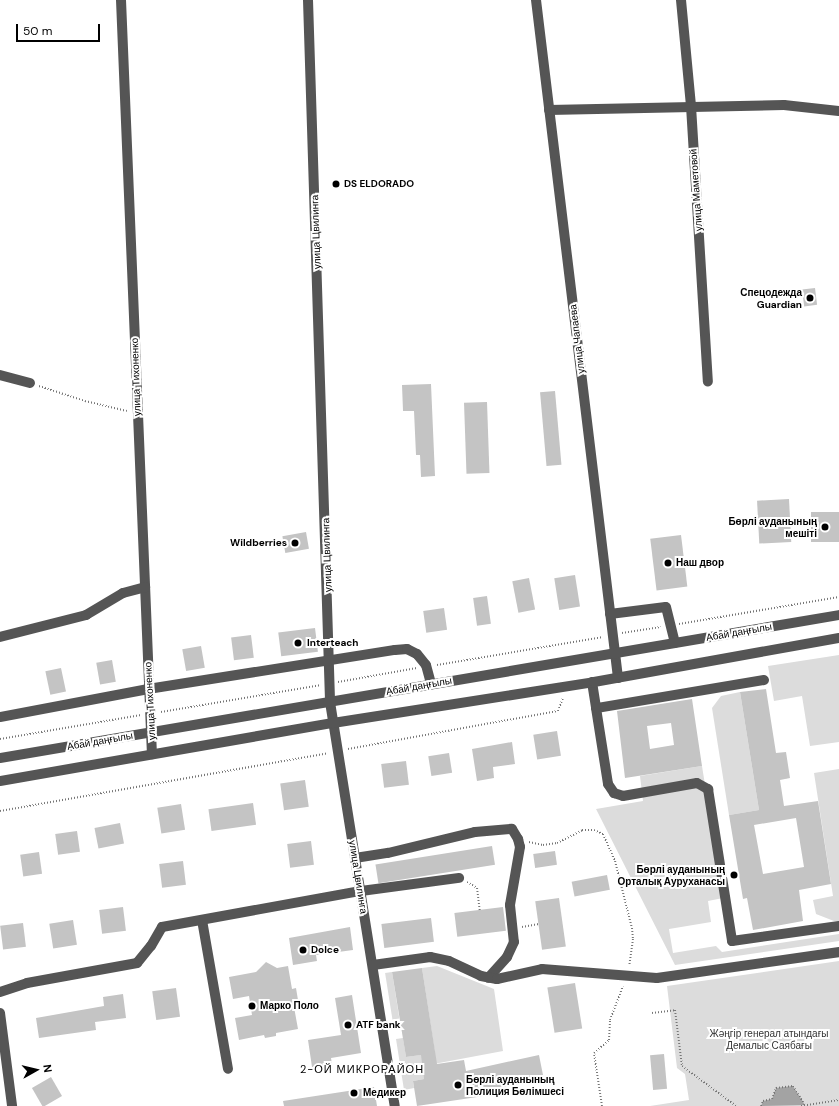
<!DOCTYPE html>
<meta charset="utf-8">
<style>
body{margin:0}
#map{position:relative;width:839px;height:1106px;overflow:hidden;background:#fff;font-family:"DM Sans",sans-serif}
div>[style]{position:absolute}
.green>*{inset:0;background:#dcdcdc;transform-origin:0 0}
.water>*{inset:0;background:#a3a3a3}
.building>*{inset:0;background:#c4c4c4;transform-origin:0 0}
.path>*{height:2px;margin-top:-1px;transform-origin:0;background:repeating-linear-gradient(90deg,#777 0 1px,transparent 0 3px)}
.minor>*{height:10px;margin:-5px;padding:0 5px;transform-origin:5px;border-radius:5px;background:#555}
.dots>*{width:11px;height:11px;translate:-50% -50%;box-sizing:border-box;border:2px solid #fff;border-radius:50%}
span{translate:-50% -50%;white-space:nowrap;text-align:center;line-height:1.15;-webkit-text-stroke:4px #fff;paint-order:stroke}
.poi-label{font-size:10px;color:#000;font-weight:700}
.left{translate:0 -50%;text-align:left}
.right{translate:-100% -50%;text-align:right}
.street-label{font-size:10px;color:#000}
.park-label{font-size:10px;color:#333}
.neighbourhood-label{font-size:11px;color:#000;letter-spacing:1px}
.north{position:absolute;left:16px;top:1050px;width:40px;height:40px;-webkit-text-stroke:3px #fff;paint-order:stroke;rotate:82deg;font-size:11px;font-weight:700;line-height:16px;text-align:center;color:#000}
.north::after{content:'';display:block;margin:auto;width:14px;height:18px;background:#000;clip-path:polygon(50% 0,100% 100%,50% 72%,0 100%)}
.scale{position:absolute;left:16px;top:24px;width:84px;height:18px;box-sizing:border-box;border:2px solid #000;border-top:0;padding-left:5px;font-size:12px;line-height:14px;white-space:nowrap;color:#000;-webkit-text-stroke:3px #fff;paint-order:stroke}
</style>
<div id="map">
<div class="green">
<i style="clip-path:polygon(839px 655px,839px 742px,810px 746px,802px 696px,774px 701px,768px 666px)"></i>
<i style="clip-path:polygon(740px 692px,759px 810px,729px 815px,712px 708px,721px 696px)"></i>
<i style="clip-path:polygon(702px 766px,723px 898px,708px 901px,711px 922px,669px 929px,673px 953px,716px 946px,722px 952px,839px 934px,839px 941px,675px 965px,596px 809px,643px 801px,640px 776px)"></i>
<i style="clip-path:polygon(839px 769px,839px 921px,834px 921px,816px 914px,813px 900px,833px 896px,814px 773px)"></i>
<i style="clip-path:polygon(839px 961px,839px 1106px,650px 1106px,689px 1100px,685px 1074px,677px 1068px,667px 986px)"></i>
<i style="clip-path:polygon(437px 966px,494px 989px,503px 1051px,423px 1066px,424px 1079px,413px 1081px,414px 1088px,404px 1090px,396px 1039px,403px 1038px,406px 1057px,435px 1053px,422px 968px)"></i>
<i style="left:392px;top:972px;width:47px;height:7px;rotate:81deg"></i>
</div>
<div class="water">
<i style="clip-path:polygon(793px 1086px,805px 1105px,761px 1106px,763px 1101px,772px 1099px,776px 1088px)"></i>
</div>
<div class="building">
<i style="left:815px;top:288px;width:17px;height:13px;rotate:83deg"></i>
<i style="clip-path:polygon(431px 384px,435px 476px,421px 477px,420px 455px,416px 455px,414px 411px,403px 411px,402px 385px)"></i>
<i style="left:555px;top:391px;width:74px;height:15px;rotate:85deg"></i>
<i style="left:487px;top:402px;width:71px;height:23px;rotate:88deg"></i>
<i style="left:789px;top:499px;width:43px;height:32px;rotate:87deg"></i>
<i style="left:811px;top:512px;width:28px;height:30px"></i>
<i style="left:306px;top:532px;width:17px;height:24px;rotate:80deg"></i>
<i style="left:681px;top:535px;width:52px;height:31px;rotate:83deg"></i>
<i style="left:575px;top:575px;width:32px;height:21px;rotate:81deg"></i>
<i style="left:529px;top:578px;width:32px;height:17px;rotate:79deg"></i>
<i style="left:487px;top:596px;width:28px;height:14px;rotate:82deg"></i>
<i style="left:444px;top:608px;width:22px;height:21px;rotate:82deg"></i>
<i style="left:315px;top:628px;width:24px;height:37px;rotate:83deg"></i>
<i style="left:251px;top:635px;width:23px;height:20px;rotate:83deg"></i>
<i style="left:201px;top:646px;width:22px;height:19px;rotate:80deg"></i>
<i style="left:112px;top:660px;width:22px;height:16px;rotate:80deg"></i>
<i style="left:61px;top:668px;width:24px;height:16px;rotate:78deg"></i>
<i style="clip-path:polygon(evenodd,766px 689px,776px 753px,786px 752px,790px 778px,780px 780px,784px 806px,818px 801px,831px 884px,799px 890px,803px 921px,753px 930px,747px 898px,743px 899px,729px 815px,759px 810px,740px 692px,766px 689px,796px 818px,804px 867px,763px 874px,754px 825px,796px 818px)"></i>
<i style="clip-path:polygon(evenodd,692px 699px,702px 766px,625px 778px,617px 711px,692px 699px,671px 723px,674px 745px,650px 749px,647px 726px,671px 723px)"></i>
<i style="left:557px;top:731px;width:25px;height:24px;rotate:81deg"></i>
<i style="clip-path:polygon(512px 742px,515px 764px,493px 767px,494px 778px,477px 781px,472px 749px)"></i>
<i style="left:449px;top:753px;width:20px;height:21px;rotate:81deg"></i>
<i style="left:406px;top:761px;width:24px;height:25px;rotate:83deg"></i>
<i style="left:305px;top:780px;width:27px;height:25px;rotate:82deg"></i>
<i style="left:253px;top:803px;width:22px;height:45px;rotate:82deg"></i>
<i style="left:181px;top:804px;width:26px;height:24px;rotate:81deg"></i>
<i style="left:120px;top:823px;width:21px;height:26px;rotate:79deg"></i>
<i style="left:77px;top:831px;width:21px;height:22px;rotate:82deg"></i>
<i style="left:311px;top:841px;width:24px;height:24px;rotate:83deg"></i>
<i style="left:492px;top:846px;width:19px;height:118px;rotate:81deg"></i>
<i style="left:555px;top:851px;width:14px;height:22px;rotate:82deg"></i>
<i style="left:39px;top:852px;width:22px;height:19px;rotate:82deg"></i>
<i style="left:183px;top:861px;width:24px;height:24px;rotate:83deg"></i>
<i style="left:607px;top:875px;width:15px;height:36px;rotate:79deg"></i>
<i style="left:559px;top:898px;width:49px;height:24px;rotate:82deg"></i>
<i style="left:123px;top:907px;width:24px;height:24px;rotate:83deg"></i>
<i style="left:503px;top:907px;width:24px;height:49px;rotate:83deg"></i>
<i style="left:431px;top:918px;width:24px;height:50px;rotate:83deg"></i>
<i style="left:73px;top:920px;width:25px;height:24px;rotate:81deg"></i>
<i style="left:23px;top:923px;width:24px;height:23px;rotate:83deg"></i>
<i style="clip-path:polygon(350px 927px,353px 950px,316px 955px,317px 961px,293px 965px,289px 938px)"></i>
<i style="clip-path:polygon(266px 962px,277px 968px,288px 966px,292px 989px,296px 988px,299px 1006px,294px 1007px,298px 1029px,276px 1033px,276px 1036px,265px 1038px,264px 1035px,239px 1040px,235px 1018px,252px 1015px,249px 996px,233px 999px,229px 977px,256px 972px)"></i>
<i style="clip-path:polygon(422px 968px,437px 1064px,464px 1060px,466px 1071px,539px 1055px,544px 1080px,503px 1088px,504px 1093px,417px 1106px,413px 1081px,424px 1079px,421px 1055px,406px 1057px,392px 972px)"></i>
<i style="left:575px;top:983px;width:46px;height:28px;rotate:81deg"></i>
<i style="left:176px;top:988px;width:29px;height:24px;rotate:82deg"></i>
<i style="clip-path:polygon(123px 994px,126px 1018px,95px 1022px,96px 1030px,39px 1038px,36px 1018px,104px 1006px,103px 997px)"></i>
<i style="clip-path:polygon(352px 995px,361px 1053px,331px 1058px,332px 1064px,312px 1067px,308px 1040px,341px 1035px,335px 998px)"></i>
<i style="left:664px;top:1054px;width:35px;height:14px;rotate:85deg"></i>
<i style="left:51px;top:1077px;width:22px;height:22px;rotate:60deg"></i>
<i style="clip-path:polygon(374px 1087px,377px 1106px,284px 1106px,283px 1101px)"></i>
</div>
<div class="path">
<i style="left:39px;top:386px;width:48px;rotate:18.1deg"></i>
<i style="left:85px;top:401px;width:43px;rotate:13.4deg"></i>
<i style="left:679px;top:624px;width:162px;rotate:-9.6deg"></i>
<i style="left:622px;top:633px;width:39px;rotate:-9deg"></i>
<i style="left:437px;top:665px;width:167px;rotate:-9.6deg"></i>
<i style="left:338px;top:682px;width:80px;rotate:-10deg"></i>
<i style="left:161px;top:712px;width:161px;rotate:-9.6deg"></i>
<i style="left:0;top:739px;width:143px;rotate:-9.7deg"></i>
<i style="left:348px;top:749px;width:213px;rotate:-10.3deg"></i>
<i style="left:558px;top:711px;width:14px;rotate:-69deg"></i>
<i style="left:0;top:811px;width:333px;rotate:-10deg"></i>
<i style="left:529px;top:842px;width:14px;rotate:12deg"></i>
<i style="left:543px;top:845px;width:14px;rotate:-8deg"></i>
<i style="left:557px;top:843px;width:28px;rotate:-27deg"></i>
<i style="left:582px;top:830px;width:12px"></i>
<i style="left:594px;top:830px;width:10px;rotate:24deg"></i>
<i style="left:603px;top:834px;width:30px;rotate:66deg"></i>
<i style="left:615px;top:861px;width:69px;rotate:75.8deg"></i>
<i style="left:632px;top:928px;width:11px;rotate:85deg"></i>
<i style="left:633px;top:939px;width:27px;rotate:98deg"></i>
<i style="left:467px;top:882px;width:12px;rotate:31deg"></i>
<i style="left:477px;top:888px;width:23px;rotate:83deg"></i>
<i style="left:522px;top:927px;width:17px;rotate:-10deg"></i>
<i style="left:652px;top:1013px;width:23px;rotate:-7deg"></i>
<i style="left:675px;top:1010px;width:56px;rotate:82.9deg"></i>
<i style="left:682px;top:1066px;width:67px;rotate:36.5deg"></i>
<i style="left:602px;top:1106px;width:54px;rotate:-98.6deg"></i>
<i style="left:594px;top:1053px;width:20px;rotate:-41deg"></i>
<i style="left:609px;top:1040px;width:20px;rotate:-87deg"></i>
<i style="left:610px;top:1020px;width:36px;rotate:-69deg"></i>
<i style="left:761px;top:1106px;width:5px;rotate:-68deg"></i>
<i style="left:763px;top:1101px;width:9px;rotate:-13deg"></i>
<i style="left:772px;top:1099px;width:12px;rotate:-70deg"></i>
<i style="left:776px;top:1088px;width:17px;rotate:-7deg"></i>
<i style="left:793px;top:1086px;width:22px;rotate:58deg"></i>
<i style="left:801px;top:1106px;width:38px;rotate:-9deg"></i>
</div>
<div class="minor">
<i style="left:121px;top:0;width:755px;rotate:87.65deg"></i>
<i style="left:308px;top:0;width:702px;rotate:88.2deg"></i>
<i style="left:330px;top:702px;width:409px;rotate:80.9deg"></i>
<i style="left:536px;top:0;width:683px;rotate:83.1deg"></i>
<i style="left:681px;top:0;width:106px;rotate:84.6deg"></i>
<i style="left:691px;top:106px;width:276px;rotate:86.5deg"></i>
<i style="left:549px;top:110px;width:235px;rotate:-1.2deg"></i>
<i style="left:784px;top:105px;width:55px;rotate:6.2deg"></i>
<i style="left:0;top:375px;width:31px;rotate:15deg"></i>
<i style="left:610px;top:614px;width:56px;rotate:-7.1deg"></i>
<i style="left:666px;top:607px;width:37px;rotate:76deg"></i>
<i style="left:0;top:637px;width:89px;rotate:-14.3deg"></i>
<i style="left:86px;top:615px;width:43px;rotate:-30.7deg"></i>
<i style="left:123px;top:593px;width:23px;rotate:-15deg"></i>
<i style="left:764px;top:680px;width:170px;rotate:170.5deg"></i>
<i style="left:596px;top:708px;width:77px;rotate:81deg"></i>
<i style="left:608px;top:784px;width:11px;rotate:56deg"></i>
<i style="left:614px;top:793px;width:9px;rotate:18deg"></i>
<i style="left:623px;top:796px;width:75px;rotate:-10deg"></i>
<i style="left:697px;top:783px;width:13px;rotate:29deg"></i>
<i style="left:708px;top:789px;width:154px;rotate:81deg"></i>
<i style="left:732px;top:941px;width:108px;rotate:-8deg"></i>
<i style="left:592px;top:682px;width:26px;rotate:81deg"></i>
<i style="left:0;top:717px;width:151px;rotate:-10.7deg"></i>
<i style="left:148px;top:689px;width:250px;rotate:-9deg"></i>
<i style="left:395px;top:650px;width:12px;rotate:-5deg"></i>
<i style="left:407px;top:649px;width:11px;rotate:27deg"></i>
<i style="left:417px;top:654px;width:14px;rotate:51deg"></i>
<i style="left:426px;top:665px;width:20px;rotate:75deg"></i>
<i style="left:0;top:758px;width:851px;rotate:-9.67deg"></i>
<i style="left:0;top:781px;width:338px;rotate:-9.9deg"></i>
<i style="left:333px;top:723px;width:264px;rotate:-8.9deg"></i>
<i style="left:594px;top:682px;width:249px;rotate:-10.2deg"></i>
<i style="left:355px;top:858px;width:33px;rotate:-9deg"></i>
<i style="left:388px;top:853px;width:89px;rotate:-13.6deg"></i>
<i style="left:475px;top:832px;width:37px;rotate:-5deg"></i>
<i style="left:512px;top:829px;width:12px;rotate:59deg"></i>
<i style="left:518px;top:839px;width:8px;rotate:76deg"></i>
<i style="left:520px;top:847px;width:59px;rotate:99.8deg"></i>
<i style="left:510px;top:905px;width:37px;rotate:84deg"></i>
<i style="left:514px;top:942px;width:17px;rotate:115deg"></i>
<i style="left:507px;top:957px;width:28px;rotate:132deg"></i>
<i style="left:202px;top:920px;width:151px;rotate:80.1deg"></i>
<i style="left:373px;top:965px;width:58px;rotate:-8deg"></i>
<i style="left:430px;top:957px;width:19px;rotate:12deg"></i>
<i style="left:449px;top:961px;width:35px;rotate:25deg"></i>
<i style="left:481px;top:976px;width:16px;rotate:11deg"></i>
<i style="left:497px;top:979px;width:46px;rotate:-12.5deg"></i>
<i style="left:542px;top:969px;width:115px;rotate:4.5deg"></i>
<i style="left:657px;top:978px;width:184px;rotate:-8.1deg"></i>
<i style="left:0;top:992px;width:28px;rotate:-18deg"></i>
<i style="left:27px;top:983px;width:112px;rotate:-10.3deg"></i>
<i style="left:137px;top:963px;width:22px;rotate:-51deg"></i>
<i style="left:151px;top:946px;width:22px;rotate:-60deg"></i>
<i style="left:162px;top:927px;width:202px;rotate:-10.3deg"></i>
<i style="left:361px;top:891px;width:99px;rotate:-7.6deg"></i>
<i style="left:0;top:1013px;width:94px;rotate:82.6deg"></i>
</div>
<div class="dots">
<i style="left:336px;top:184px;background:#000"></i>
<i style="left:810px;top:298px;background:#000"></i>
<i style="left:825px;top:527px;background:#000"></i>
<i style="left:295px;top:543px;background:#000"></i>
<i style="left:668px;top:563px;background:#000"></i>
<i style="left:298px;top:643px;background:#000"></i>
<i style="left:734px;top:875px;background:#000"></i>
<i style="left:303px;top:950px;background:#000"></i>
<i style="left:252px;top:1006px;background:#000"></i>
<i style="left:348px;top:1025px;background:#000"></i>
<i style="left:458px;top:1085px;background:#000"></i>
<i style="left:354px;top:1093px;background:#000"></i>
</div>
<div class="poi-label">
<span class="left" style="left:344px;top:184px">DS ELDORADO</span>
<span class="right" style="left:802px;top:298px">Спецодежда<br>Guardian</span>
<span class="right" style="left:817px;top:527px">Бөрлі ауданының<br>мешіті</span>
<span class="right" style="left:287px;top:543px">Wildberries</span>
<span class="left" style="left:676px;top:563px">Наш двор</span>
<span class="left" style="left:307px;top:643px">Interteach</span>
<span class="right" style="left:725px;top:875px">Бөрлі ауданының<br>Орталық Ауруханасы</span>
<span class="left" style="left:311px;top:950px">Dolce</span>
<span class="left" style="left:260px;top:1006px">Марко Поло</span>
<span class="left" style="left:356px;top:1025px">ATF bank</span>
<span class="left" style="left:466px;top:1085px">Бөрлі ауданының<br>Полиция Бөлімшесі</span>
<span class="left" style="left:363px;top:1093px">Медикер</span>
</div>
<div class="street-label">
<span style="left:696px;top:190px;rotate:-94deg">улица Маметовой</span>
<span style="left:316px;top:232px;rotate:-92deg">улица Цвилинга</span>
<span style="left:577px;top:339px;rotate:-97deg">улица Чапаева</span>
<span style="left:136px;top:377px;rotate:-92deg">улица Тихоненко</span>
<span style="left:327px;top:555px;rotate:-92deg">улица Цвилинга</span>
<span style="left:739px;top:632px;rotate:-10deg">Абай даңғылы</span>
<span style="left:419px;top:686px;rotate:-10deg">Абай даңғылы</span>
<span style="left:150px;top:701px;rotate:-93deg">улица Тихоненко</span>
<span style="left:100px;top:741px;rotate:-10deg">Абай даңғылы</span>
<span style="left:358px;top:877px;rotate:81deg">улица Цвилинга</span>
</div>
<div class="park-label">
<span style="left:769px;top:1039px">Жәңгір генерал атындағы<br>Демалыс Саябағы</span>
</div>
<div class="neighbourhood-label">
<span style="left:362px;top:1069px">2-ОЙ МИКРОРАЙОН</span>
</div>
<div class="north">N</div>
<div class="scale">50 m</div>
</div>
